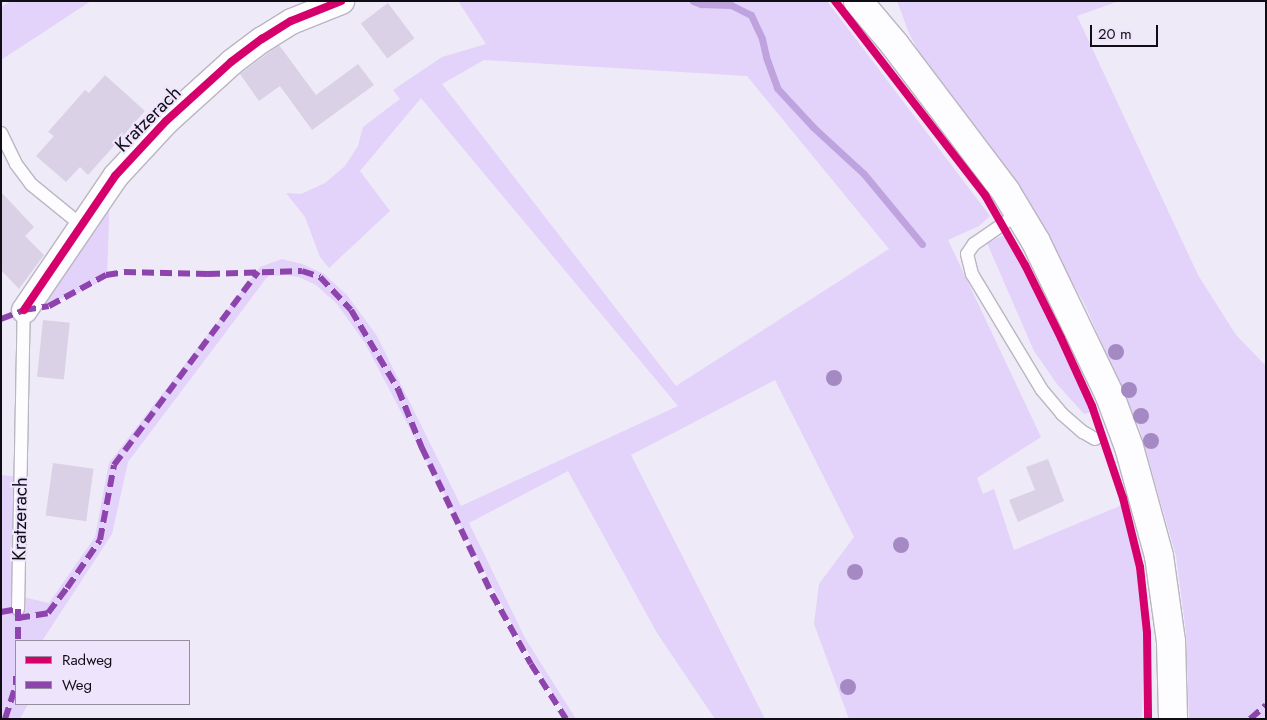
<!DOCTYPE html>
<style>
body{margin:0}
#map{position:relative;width:1267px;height:720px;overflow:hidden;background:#efeaf7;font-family:Jost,sans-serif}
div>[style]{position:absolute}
.green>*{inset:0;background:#e3d2fa}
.stream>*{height:7px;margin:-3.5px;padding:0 3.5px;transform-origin:3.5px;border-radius:3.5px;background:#bea3df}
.building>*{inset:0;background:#dad1e6;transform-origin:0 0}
.roads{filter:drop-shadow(1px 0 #bab6c1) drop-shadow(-1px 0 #bab6c1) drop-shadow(0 1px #bab6c1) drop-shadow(0 -1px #bab6c1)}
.lane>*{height:12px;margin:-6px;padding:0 6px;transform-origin:6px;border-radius:6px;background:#fdfcfe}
.street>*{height:25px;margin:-12.5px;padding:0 12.5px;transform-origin:12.5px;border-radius:12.5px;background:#fdfcfe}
.secondary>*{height:28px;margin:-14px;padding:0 14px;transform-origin:14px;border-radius:14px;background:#fdfcfe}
.quiet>*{height:6px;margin-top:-3px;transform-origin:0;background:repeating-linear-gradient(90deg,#8e44ad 0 12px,transparent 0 18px)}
.cycleway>*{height:8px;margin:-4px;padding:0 4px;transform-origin:4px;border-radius:4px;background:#d6006c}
.trees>*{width:16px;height:16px;margin:-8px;border-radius:50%;background:#a589c3}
span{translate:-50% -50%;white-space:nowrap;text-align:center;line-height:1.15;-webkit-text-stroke:4px #eee5fc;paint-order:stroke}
.street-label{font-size:19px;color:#110d17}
.frame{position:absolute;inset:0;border:2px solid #110d17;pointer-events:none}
.legend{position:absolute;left:15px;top:640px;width:175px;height:65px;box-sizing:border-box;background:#eee5fc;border:1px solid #968fa0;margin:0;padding:6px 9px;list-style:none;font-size:15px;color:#110d17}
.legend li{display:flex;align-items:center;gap:10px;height:25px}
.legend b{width:25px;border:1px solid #968fa0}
.scale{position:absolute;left:1090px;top:25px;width:68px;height:22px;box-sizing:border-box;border:2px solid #110d17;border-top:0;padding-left:6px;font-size:15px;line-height:18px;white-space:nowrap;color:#110d17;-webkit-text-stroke:4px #eee5fc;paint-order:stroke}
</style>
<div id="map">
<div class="green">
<i style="clip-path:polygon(11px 1px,91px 1px,1px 60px,1px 7px)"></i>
<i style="clip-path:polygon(evenodd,458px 1px,827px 1px,990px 216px,979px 226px,948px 240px,1041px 437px,977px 478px,983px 494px,994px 489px,1014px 550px,1122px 505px,1136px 562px,1144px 631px,1142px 719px,849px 719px,814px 624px,819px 584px,854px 537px,775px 380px,631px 455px,765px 719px,715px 719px,657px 633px,568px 471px,469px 523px,525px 638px,576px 719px,569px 719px,519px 637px,365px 343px,337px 304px,316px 285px,299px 277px,286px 275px,268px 276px,128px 462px,112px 534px,42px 641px,16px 641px,16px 704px,28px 704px,20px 719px,1px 719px,1px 475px,21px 477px,18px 596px,49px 603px,95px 537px,109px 463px,260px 267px,282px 259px,302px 264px,324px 274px,347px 295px,377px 336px,461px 506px,678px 406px,421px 98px,360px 171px,390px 211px,329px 268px,320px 257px,305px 217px,286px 193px,301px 194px,325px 183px,345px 166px,358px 146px,363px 127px,400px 99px,393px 90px,442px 57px,486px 44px,458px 1px,484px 60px,747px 76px,889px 249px,676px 386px,442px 84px,484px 60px)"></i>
<i style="clip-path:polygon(897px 1px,1119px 1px,1077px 16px,1198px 275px,1236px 335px,1266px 366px,1266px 719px,1189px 719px,1186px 633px,1176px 556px,1139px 427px,1084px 303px,1000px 160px,923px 60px,909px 33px)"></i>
<i style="clip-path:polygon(110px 191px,107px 278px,76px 294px,35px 307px)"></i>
<i style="clip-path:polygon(1004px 235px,1049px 319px,1091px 412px,1084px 414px,1057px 384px,1034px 351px,987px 243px)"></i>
</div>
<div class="stream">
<i style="left:693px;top:1px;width:9px;rotate:21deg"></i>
<i style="left:701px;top:4px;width:30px;rotate:2deg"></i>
<i style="left:731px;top:5px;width:22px;rotate:27deg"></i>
<i style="left:751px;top:15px;width:26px;rotate:65deg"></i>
<i style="left:762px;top:39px;width:18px;rotate:77deg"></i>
<i style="left:766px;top:57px;width:33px;rotate:70deg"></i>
<i style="left:777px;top:88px;width:53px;rotate:47.3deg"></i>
<i style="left:813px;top:127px;width:69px;rotate:42.7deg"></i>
<i style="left:864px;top:174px;width:91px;rotate:50.4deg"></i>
</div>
<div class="building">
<i style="left:388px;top:3px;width:44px;height:34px;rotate:53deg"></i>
<i style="clip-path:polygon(279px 45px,316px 95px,358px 64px,374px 85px,312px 130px,280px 86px,259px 101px,240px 74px)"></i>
<i style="clip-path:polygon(105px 75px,145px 111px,88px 175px,80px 167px,66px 182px,36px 156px,54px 136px,48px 132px,85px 90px,89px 93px)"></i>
<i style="clip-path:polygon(1px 192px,34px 227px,25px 236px,44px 255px,19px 289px,1px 270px)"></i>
<i style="left:43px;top:320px;width:27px;height:57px;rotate:6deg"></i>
<i style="clip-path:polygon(1048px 459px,1064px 501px,1018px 522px,1009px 500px,1035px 490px,1026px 467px)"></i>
<i style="left:53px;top:463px;width:41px;height:53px;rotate:8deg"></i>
</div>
<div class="roads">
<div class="lane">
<i style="left:1px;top:133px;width:34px;rotate:64deg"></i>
<i style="left:16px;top:164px;width:26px;rotate:53deg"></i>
<i style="left:32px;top:185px;width:62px;rotate:39.1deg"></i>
<i style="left:1019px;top:213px;width:55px;rotate:145.4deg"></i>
<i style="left:974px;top:244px;width:12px;rotate:125deg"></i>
<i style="left:967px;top:254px;width:21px;rotate:76deg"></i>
<i style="left:972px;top:274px;width:135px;rotate:58.9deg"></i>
<i style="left:1042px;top:390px;width:31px;rotate:50deg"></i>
<i style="left:1062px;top:414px;width:28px;rotate:41deg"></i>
<i style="left:1083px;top:432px;width:14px;rotate:30deg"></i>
<i style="left:18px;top:609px;width:299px;rotate:-88.9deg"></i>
</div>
<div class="street">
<i style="left:24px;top:310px;width:162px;rotate:-55.8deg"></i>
<i style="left:115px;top:176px;width:75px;rotate:-47.2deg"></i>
<i style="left:166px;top:121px;width:88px;rotate:-42.2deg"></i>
<i style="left:231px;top:62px;width:39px;rotate:-37deg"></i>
<i style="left:262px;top:39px;width:34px;rotate:-32deg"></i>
<i style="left:291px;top:21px;width:54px;rotate:-21.8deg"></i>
</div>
<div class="secondary">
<i style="left:858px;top:1px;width:57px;rotate:49.9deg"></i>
<i style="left:895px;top:45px;width:184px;rotate:52.9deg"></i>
<i style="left:1006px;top:192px;width:58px;rotate:59deg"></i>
<i style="left:1036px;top:242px;width:171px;rotate:64.3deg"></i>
<i style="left:1110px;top:396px;width:54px;rotate:69.6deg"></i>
<i style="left:1129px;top:447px;width:113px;rotate:74.6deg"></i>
<i style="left:1159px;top:556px;width:86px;rotate:82deg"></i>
<i style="left:1171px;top:641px;width:78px;rotate:88.5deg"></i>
</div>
</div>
<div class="quiet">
<i style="left:1px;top:319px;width:25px;rotate:-21deg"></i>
<i style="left:24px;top:310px;width:25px;rotate:-9deg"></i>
<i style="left:49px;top:306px;width:65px;rotate:-28.5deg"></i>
<i style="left:106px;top:275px;width:18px;rotate:-9deg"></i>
<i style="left:124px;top:272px;width:84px;rotate:1.4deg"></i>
<i style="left:208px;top:274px;width:94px;rotate:-1.8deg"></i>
<i style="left:302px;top:271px;width:19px;rotate:18deg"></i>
<i style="left:320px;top:277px;width:45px;rotate:46.8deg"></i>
<i style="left:351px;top:310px;width:92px;rotate:59.3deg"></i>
<i style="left:398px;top:389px;width:64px;rotate:67.9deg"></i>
<i style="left:422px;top:448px;width:162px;rotate:64.4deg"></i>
<i style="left:492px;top:594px;width:80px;rotate:60.9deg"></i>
<i style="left:531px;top:664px;width:65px;rotate:57.5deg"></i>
<i style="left:1px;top:612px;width:17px;rotate:-10deg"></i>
<i style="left:18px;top:609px;width:32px;rotate:90deg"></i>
<i style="left:18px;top:618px;width:30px;rotate:-9deg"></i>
<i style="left:48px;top:613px;width:31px;rotate:-53deg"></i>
<i style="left:67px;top:588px;width:58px;rotate:-55.5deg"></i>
<i style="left:100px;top:540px;width:76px;rotate:-79.4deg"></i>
<i style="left:114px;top:465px;width:241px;rotate:-53.3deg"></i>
<i style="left:5px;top:719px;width:36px;rotate:-72deg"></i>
<i style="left:16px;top:685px;width:9px;rotate:-90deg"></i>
<i style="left:1250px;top:719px;width:21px;rotate:-41deg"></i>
</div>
<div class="cycleway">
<i style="left:835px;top:1px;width:245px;rotate:52.3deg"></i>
<i style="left:985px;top:195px;width:81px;rotate:60.3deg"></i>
<i style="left:1025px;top:265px;width:81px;rotate:63.7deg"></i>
<i style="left:1061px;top:338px;width:75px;rotate:65.5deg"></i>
<i style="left:1092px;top:406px;width:97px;rotate:71.4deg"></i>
<i style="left:1123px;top:498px;width:71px;rotate:76.2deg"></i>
<i style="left:1140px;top:567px;width:66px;rotate:83.9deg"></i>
<i style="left:1147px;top:633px;width:86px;rotate:89.3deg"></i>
<i style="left:24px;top:310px;width:162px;rotate:-55.8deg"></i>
<i style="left:115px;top:176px;width:75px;rotate:-47.2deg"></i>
<i style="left:166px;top:121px;width:88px;rotate:-42.2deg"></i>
<i style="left:231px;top:62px;width:39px;rotate:-37deg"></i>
<i style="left:262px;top:39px;width:34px;rotate:-32deg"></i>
<i style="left:291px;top:21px;width:54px;rotate:-21.8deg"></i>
</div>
<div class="trees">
<i style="left:1116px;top:352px"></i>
<i style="left:834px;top:378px"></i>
<i style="left:1129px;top:390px"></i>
<i style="left:1141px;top:416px"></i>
<i style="left:1151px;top:441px"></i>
<i style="left:901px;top:545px"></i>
<i style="left:855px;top:572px"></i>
<i style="left:848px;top:687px"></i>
</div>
<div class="street-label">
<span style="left:148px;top:119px;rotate:-45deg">Kratzerach</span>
<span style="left:20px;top:519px;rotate:-89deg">Kratzerach</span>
</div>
<div class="frame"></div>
<ul class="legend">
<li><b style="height:6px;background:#d6006c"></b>Radweg</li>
<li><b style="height:6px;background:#8e44ad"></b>Weg</li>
</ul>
<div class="scale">20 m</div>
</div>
